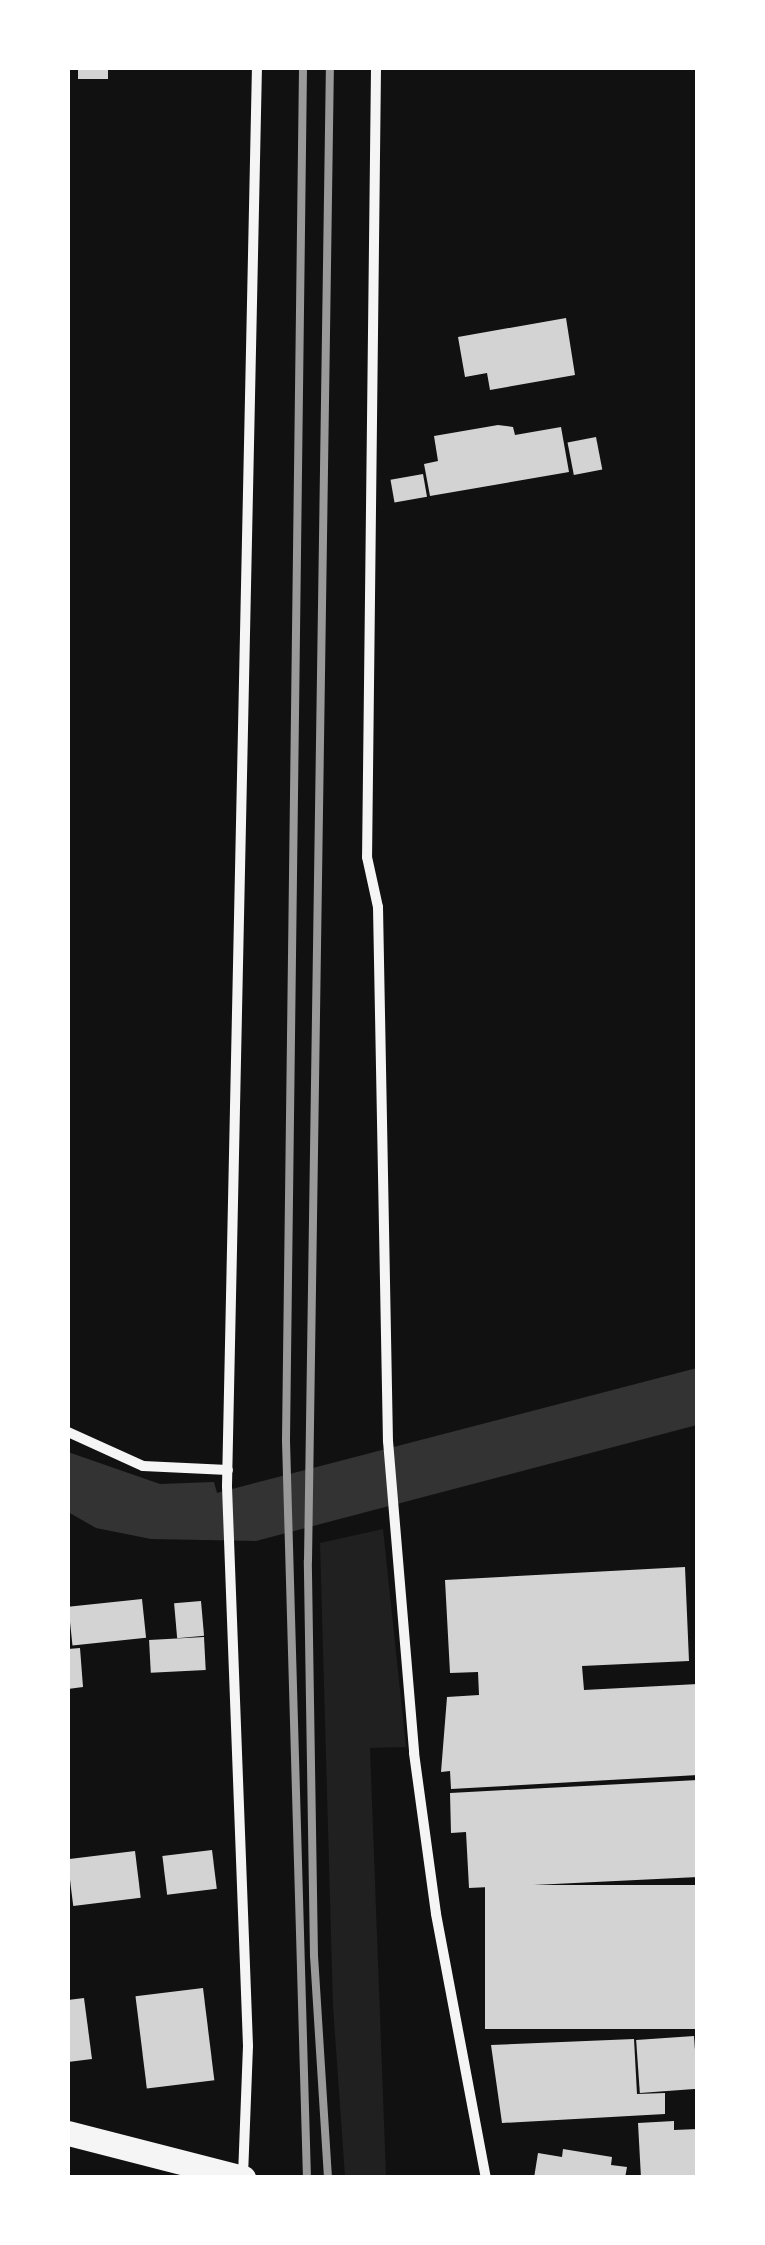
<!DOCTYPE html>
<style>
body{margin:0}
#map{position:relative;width:765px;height:2245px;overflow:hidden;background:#111;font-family:Karla,sans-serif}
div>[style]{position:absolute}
.green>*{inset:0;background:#202020}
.water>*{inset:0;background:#333}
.building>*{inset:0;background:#d3d3d3;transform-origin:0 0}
.minor>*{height:10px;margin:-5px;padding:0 5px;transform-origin:5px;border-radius:5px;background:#f5f5f5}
.primary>*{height:25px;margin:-12.5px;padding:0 12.5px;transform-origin:12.5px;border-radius:12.5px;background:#f5f5f5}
.rail>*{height:8px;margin:-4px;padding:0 4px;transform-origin:4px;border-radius:4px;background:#9a9a9a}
span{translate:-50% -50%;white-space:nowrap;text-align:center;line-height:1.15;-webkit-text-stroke:8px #fff;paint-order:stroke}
.frame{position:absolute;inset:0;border:70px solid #fff;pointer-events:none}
</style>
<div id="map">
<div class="green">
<i style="clip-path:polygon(383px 1529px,406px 1747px,370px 1748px,386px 2177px,345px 2177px,333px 2006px,320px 1543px)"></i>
</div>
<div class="water">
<i style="clip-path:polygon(697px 1368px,697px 1425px,256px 1541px,151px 1539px,96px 1528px,68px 1512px,68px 1452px,160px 1484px,214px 1482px,217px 1493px)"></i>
</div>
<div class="building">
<i style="left:78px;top:68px;width:30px;height:11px"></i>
<i style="clip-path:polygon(566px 318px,575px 375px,490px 390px,487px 373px,465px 377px,458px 337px)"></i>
<i style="clip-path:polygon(498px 425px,513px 427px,515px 435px,561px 427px,569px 472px,430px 496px,424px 464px,438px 461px,434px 436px)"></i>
<i style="left:596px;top:437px;width:33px;height:29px;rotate:79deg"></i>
<i style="left:423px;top:474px;width:23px;height:33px;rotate:80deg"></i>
<i style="clip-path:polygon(685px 1567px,689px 1661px,582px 1666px,584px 1690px,698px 1684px,698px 1775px,451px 1789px,450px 1771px,441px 1772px,447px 1697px,479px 1695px,478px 1672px,450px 1673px,445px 1580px)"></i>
<i style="left:142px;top:1599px;width:39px;height:74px;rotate:84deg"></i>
<i style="left:201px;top:1601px;width:35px;height:27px;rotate:85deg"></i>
<i style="left:204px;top:1637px;width:33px;height:55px;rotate:87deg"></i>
<i style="clip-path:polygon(80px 1648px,83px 1687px,68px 1689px,68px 1649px)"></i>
<i style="clip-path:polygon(698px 1780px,698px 1877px,469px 1888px,466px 1832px,451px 1833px,450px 1793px)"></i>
<i style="left:212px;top:1850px;width:39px;height:50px;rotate:83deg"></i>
<i style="left:135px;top:1851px;width:47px;height:68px;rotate:83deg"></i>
<i style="left:698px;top:1885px;width:144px;height:213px;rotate:90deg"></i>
<i style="left:203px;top:1988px;width:93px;height:68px;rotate:83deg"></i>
<i style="clip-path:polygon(84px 1998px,92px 2059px,68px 2062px,68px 2000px)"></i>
<i style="left:694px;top:2036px;width:53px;height:58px;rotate:86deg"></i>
<i style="clip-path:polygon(634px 2039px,637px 2094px,665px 2093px,665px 2114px,502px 2123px,491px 2045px)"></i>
<i style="clip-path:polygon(674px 2121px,674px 2130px,698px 2129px,698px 2178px,641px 2178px,638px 2123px)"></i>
<i style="clip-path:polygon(563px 2149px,612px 2157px,611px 2165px,627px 2167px,625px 2178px,534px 2178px,538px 2153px,562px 2157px)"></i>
</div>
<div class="minor">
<i style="left:376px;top:68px;width:789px;rotate:90.65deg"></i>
<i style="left:367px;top:857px;width:51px;rotate:77.6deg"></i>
<i style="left:378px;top:907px;width:534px;rotate:88.93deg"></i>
<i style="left:388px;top:1441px;width:313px;rotate:85.2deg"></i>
<i style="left:414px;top:1753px;width:162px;rotate:82.2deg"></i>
<i style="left:436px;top:1914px;width:269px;rotate:79.3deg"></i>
<i style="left:68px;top:1432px;width:82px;rotate:24.4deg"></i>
<i style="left:143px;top:1466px;width:85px;rotate:2.7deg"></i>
<i style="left:243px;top:2176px;width:130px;rotate:-87.8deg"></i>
<i style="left:248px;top:2046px;width:560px;rotate:-92.15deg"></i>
<i style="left:227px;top:1486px;width:1418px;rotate:-88.79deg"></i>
</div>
<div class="primary">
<i style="left:68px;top:2133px;width:181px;rotate:14.4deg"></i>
</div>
<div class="rail">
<i style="left:303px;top:68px;width:1373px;rotate:90.71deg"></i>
<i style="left:286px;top:1441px;width:737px;rotate:88.37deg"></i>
<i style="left:328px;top:2178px;width:222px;rotate:-93.6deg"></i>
<i style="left:314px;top:1956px;width:395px;rotate:-90.9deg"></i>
<i style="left:308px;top:1561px;width:1493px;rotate:-89.16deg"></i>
</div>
<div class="frame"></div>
</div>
